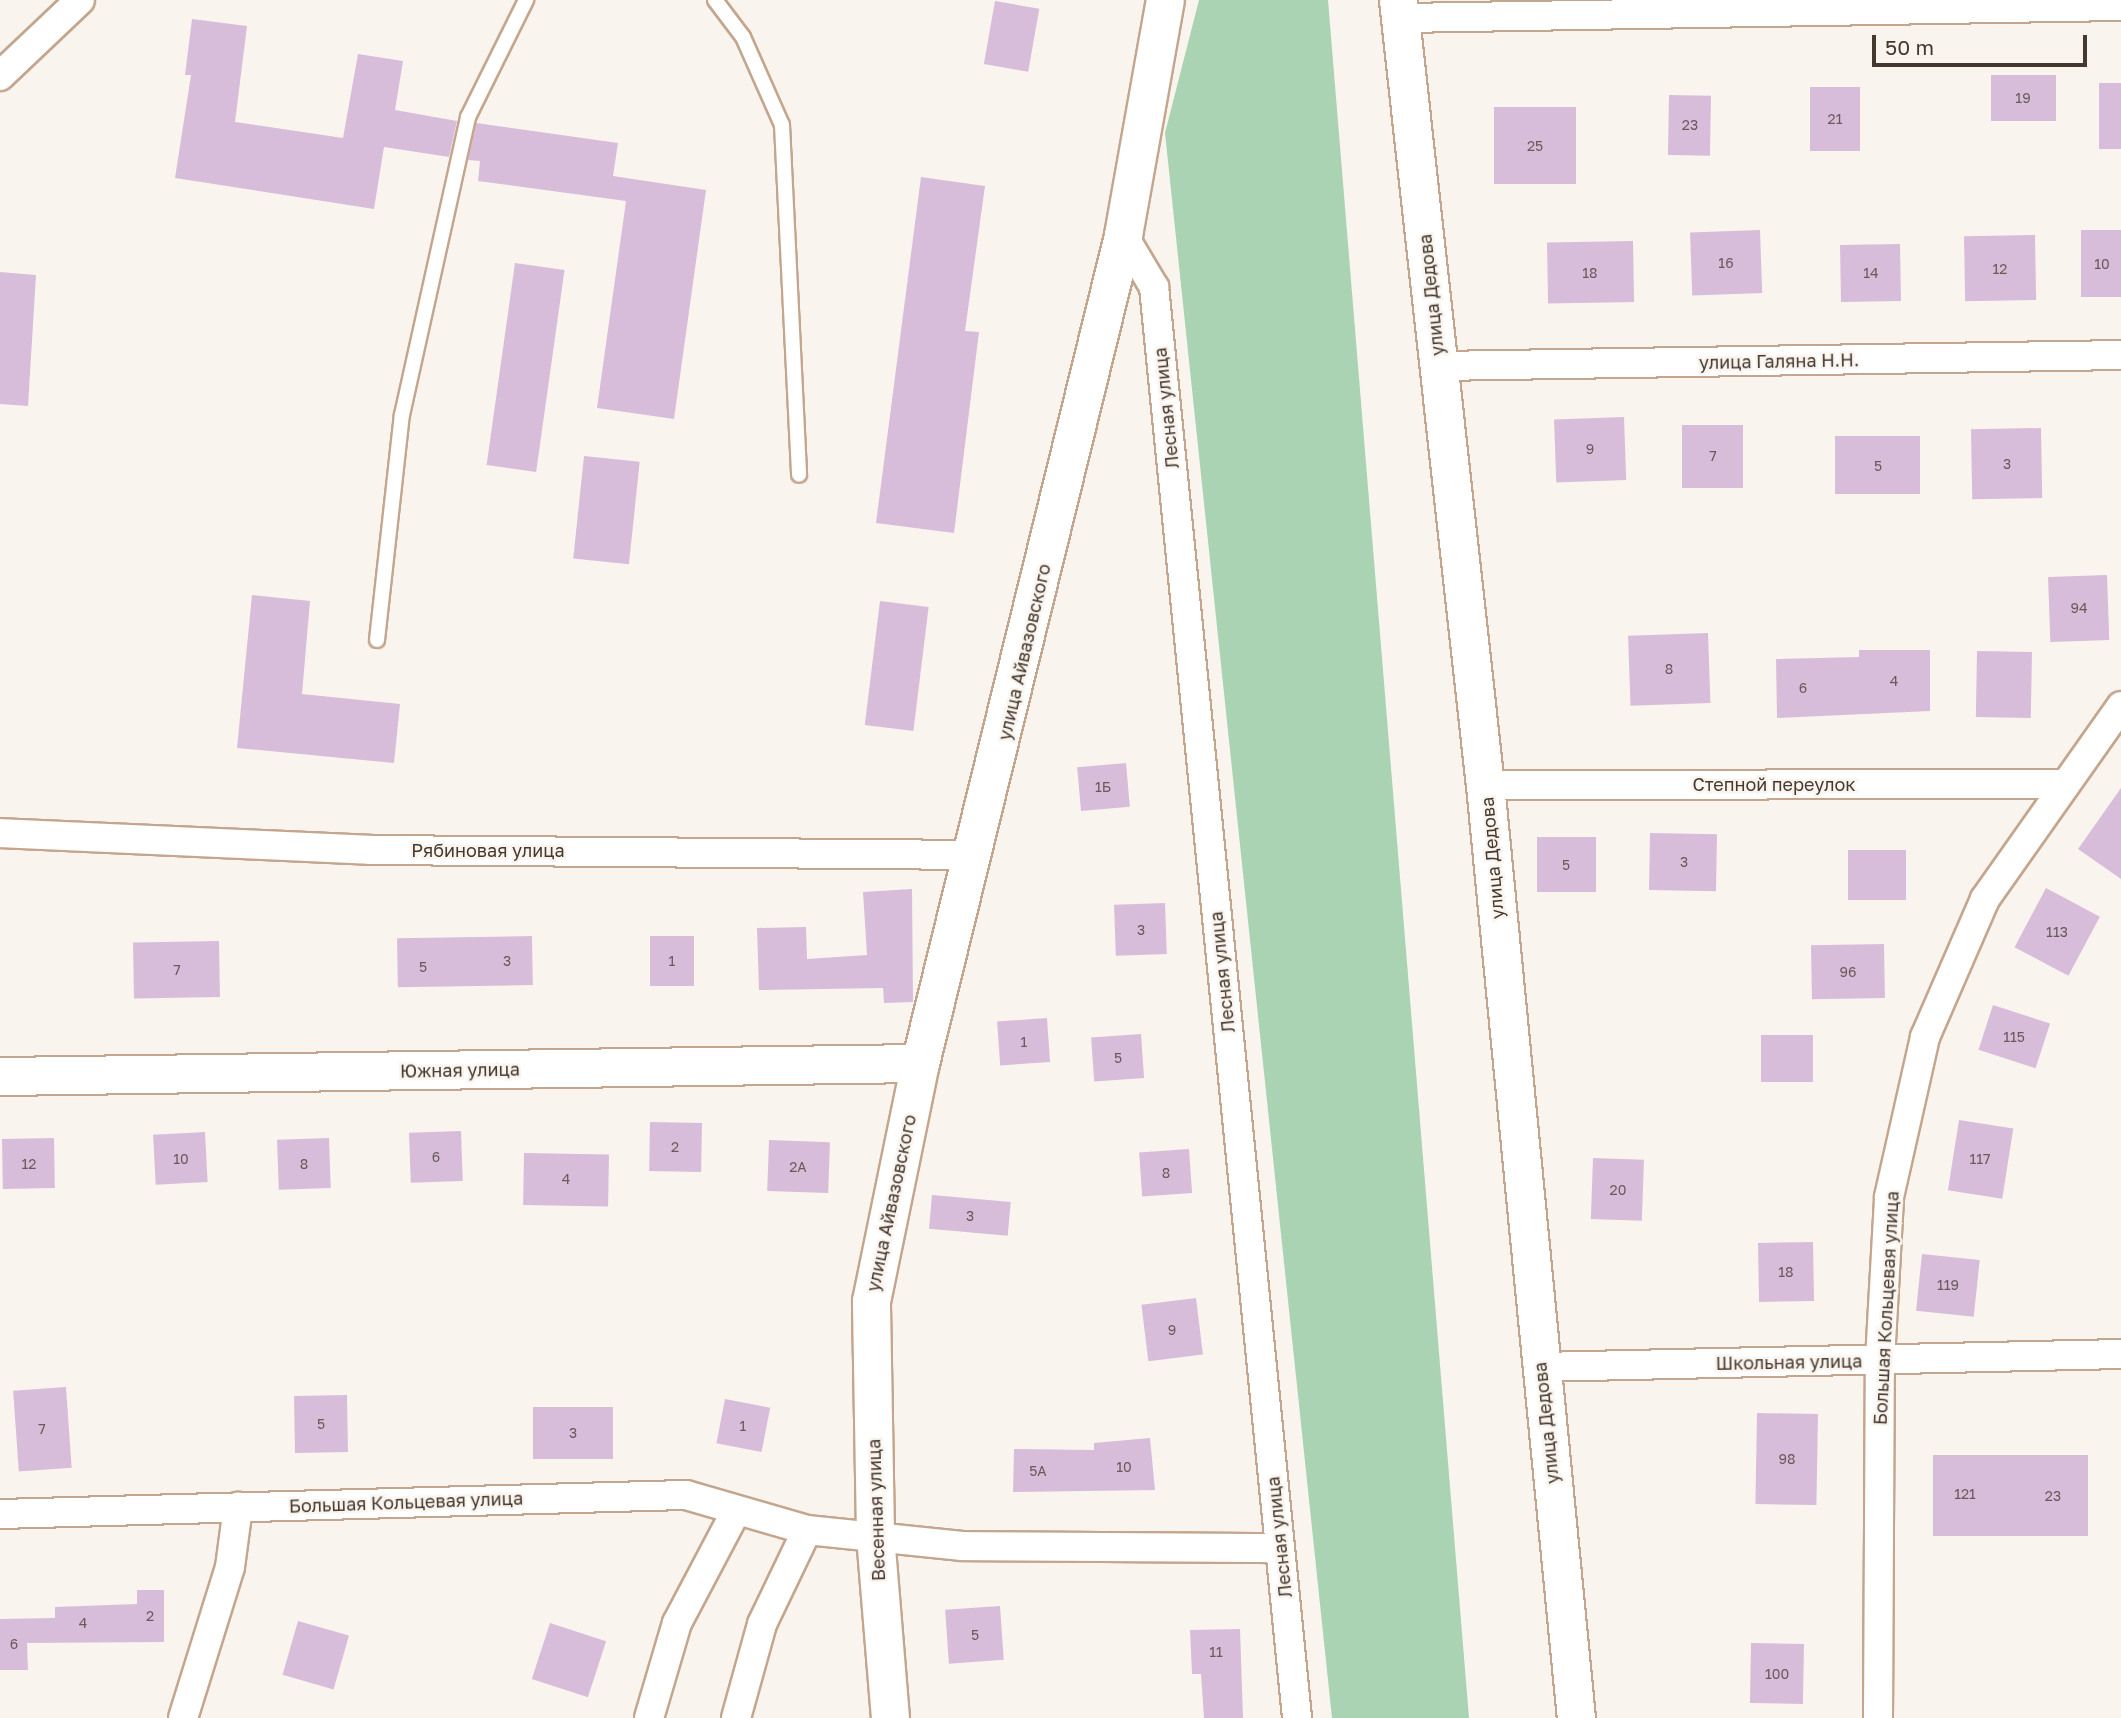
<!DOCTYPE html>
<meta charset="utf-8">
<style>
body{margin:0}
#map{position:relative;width:2121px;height:1718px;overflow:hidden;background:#faf4ef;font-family:"Golos Text",sans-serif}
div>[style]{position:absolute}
.forest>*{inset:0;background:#aad3b3}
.building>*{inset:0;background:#d7bdda;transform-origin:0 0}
.roads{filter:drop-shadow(2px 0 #c3a68d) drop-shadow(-2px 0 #c3a68d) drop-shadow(0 2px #c3a68d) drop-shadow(0 -2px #c3a68d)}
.service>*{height:14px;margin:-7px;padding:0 7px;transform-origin:7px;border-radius:7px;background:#fff}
.minor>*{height:28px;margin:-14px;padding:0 14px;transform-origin:14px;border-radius:14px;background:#fff}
.tertiary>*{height:37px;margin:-18.5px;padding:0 18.5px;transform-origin:18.5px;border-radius:18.5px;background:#fff}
span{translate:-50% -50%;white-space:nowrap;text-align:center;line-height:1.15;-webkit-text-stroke:5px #faf4ef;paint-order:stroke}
.number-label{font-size:14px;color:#6a5a5a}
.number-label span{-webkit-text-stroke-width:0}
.street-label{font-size:18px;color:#45392f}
.scale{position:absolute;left:1872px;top:35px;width:215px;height:32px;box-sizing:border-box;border:4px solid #45392f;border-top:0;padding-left:9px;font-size:21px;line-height:24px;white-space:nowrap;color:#45392f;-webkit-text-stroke:5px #faf4ef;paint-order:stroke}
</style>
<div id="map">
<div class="forest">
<i style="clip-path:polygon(1199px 0,1328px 0,1469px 1718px,1332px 1718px,1165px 133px)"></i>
</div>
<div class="building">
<i style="left:995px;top:1px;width:45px;height:64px;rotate:10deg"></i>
<i style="clip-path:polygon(192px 19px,247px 26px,235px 122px,343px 138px,358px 54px,403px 61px,395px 110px,457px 121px,449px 157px,384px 147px,374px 209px,175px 178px,191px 75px,185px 75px)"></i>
<i style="left:1991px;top:75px;width:65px;height:46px"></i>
<i style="left:2121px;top:83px;width:66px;height:22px;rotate:90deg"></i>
<i style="left:1810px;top:87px;width:50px;height:64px"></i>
<i style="left:1669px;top:95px;width:42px;height:60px;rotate:1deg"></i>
<i style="left:1576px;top:107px;width:77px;height:82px;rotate:90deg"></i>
<i style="clip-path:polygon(476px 123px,618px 143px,613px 176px,706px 190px,674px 419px,597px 408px,626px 201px,478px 181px,480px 161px,468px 160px)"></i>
<i style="clip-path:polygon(921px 177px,985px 186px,965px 331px,979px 332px,954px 533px,876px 523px)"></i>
<i style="left:1760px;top:230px;width:63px;height:70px;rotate:88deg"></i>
<i style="left:2121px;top:230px;width:67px;height:40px;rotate:90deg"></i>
<i style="left:2035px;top:235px;width:65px;height:71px;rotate:89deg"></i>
<i style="left:1633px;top:241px;width:61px;height:86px;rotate:89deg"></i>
<i style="left:1900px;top:244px;width:57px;height:60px;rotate:89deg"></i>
<i style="left:515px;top:263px;width:50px;height:204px;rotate:8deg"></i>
<i style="clip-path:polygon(0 272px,36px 275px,28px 406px,0 404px)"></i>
<i style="left:1624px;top:417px;width:63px;height:70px;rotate:88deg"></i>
<i style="left:1682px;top:425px;width:61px;height:63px"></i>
<i style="left:2041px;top:428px;width:70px;height:70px;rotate:89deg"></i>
<i style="left:1920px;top:436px;width:58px;height:85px;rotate:90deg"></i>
<i style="left:584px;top:456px;width:56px;height:103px;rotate:6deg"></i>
<i style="left:2107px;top:575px;width:65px;height:59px;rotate:88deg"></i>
<i style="clip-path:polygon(252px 595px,310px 601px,302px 694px,400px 704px,394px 763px,237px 748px)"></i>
<i style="left:880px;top:601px;width:49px;height:125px;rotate:7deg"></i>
<i style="left:1708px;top:633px;width:70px;height:80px;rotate:88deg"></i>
<i style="clip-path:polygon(1859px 650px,1930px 650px,1930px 711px,1777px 718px,1776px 659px,1859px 657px)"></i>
<i style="left:1977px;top:651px;width:55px;height:66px;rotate:1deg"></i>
<i style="left:1126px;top:763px;width:44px;height:49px;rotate:85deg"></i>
<i style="clip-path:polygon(2121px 788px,2121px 879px,2078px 849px)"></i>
<i style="left:1650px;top:833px;width:67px;height:57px;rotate:1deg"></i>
<i style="left:1596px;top:837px;width:55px;height:59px;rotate:90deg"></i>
<i style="left:1848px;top:850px;width:58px;height:50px"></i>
<i style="left:2046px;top:888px;width:61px;height:67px;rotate:28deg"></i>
<i style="clip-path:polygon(912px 889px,913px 1002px,884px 1003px,883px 988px,759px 990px,757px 928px,806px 927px,807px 959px,867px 955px,863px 892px)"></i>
<i style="left:1165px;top:903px;width:51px;height:51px;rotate:88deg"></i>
<i style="left:532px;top:936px;width:49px;height:135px;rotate:89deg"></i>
<i style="left:650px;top:936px;width:44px;height:50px"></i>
<i style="left:219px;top:941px;width:56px;height:86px;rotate:89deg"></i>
<i style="left:1884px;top:944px;width:54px;height:73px;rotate:89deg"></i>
<i style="left:1993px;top:1005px;width:60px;height:47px;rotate:18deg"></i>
<i style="left:1047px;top:1018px;width:44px;height:50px;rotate:86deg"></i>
<i style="left:1141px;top:1034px;width:44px;height:50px;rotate:86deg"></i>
<i style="left:1813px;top:1035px;width:47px;height:52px;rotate:90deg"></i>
<i style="left:1959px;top:1120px;width:55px;height:71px;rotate:9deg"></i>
<i style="left:650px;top:1122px;width:52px;height:49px;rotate:1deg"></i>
<i style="left:461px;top:1131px;width:50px;height:52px;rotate:88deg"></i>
<i style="left:205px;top:1132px;width:50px;height:52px;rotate:87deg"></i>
<i style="left:54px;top:1138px;width:50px;height:52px;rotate:89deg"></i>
<i style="left:329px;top:1138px;width:50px;height:52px;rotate:88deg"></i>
<i style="left:769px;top:1140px;width:61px;height:51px;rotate:2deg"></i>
<i style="left:1189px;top:1149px;width:44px;height:50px;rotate:86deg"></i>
<i style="left:524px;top:1153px;width:85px;height:52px;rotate:1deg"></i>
<i style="left:1593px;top:1158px;width:51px;height:61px;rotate:2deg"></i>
<i style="left:932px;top:1195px;width:79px;height:34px;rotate:5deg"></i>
<i style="left:1813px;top:1242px;width:59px;height:55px;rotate:89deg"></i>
<i style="left:1922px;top:1254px;width:58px;height:57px;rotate:6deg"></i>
<i style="left:1196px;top:1298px;width:57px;height:55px;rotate:83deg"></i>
<i style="left:66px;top:1387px;width:81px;height:53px;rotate:86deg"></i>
<i style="left:347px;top:1395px;width:57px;height:53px;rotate:89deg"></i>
<i style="left:725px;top:1399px;width:46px;height:45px;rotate:11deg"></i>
<i style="left:533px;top:1407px;width:80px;height:52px"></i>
<i style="left:1757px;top:1413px;width:61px;height:91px;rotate:1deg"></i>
<i style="clip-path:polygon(1150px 1438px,1155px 1490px,1013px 1492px,1014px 1449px,1094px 1450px,1094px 1443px)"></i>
<i style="left:2088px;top:1455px;width:81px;height:155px;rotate:90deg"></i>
<i style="clip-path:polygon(137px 1590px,164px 1590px,164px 1642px,27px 1643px,28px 1670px,0 1670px,0 1619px,55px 1618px,55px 1607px,137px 1604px)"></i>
<i style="left:1000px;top:1606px;width:54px;height:55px;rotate:86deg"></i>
<i style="left:298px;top:1621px;width:53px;height:56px;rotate:16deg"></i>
<i style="left:550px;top:1623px;width:59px;height:59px;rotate:18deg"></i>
<i style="clip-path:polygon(1240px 1629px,1243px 1718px,1204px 1718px,1201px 1674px,1192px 1674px,1190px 1630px)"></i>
<i style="left:1751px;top:1643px;width:53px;height:60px;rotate:1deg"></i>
</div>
<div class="roads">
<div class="service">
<i style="left:715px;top:0;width:46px;rotate:52.9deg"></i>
<i style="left:743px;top:37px;width:96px;rotate:66.1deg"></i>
<i style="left:782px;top:125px;width:350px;rotate:87.2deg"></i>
<i style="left:377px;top:640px;width:226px;rotate:-83.7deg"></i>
<i style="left:402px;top:415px;width:305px;rotate:-77.5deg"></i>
<i style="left:468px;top:117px;width:131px;rotate:-63.6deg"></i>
</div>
<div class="minor">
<i style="left:1403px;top:18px;width:718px;rotate:-0.96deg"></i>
<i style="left:0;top:76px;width:110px;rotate:-43.5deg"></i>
<i style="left:1123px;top:235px;width:61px;rotate:59.2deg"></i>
<i style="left:1154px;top:287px;width:1438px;rotate:84.29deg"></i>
<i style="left:1438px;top:366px;width:683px;rotate:-0.92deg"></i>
<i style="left:1485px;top:785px;width:578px;rotate:-0.1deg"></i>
<i style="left:0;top:833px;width:371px;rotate:2.6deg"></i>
<i style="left:371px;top:850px;width:604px;rotate:0.47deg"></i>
<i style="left:1540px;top:1367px;width:581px;rotate:-1.28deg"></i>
<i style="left:0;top:1514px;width:686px;rotate:-1.59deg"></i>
<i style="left:686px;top:1495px;width:126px;rotate:16.1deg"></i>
<i style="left:807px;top:1530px;width:156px;rotate:5.9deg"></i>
<i style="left:962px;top:1546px;width:318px;rotate:0.4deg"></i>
<i style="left:183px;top:1718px;width:158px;rotate:-72.7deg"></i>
<i style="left:230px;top:1567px;width:61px;rotate:-82.4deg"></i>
<i style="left:649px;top:1718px;width:99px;rotate:-73.6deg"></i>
<i style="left:677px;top:1623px;width:127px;rotate:-62.2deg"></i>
<i style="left:736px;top:1718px;width:98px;rotate:-74.5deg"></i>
<i style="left:762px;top:1624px;width:104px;rotate:-64.4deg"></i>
<i style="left:1878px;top:1718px;width:358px;rotate:-89.7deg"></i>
<i style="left:1880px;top:1360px;width:163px;rotate:-86.8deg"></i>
<i style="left:1889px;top:1197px;width:164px;rotate:-77.3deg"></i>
<i style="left:1925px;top:1037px;width:150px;rotate:-66.5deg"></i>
<i style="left:1985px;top:899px;width:236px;rotate:-54.8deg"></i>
</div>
<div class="tertiary">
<i style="left:1398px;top:0;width:790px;rotate:83.68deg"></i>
<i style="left:1485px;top:785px;width:937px;rotate:84.43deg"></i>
<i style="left:0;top:1076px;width:920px;rotate:-0.81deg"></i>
<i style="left:890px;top:1718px;width:185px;rotate:-94.7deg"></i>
<i style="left:875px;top:1534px;width:233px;rotate:-91deg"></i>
<i style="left:871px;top:1301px;width:243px;rotate:-78.4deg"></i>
<i style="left:920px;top:1063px;width:853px;rotate:-76.22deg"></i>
<i style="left:1123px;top:235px;width:239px;rotate:-79.9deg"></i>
</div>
</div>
<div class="number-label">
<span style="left:2023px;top:98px">19</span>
<span style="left:1835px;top:119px">21</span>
<span style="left:1690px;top:125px">23</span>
<span style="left:1535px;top:146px">25</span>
<span style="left:1726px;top:263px">16</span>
<span style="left:2102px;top:264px">10</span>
<span style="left:2000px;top:269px">12</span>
<span style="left:1590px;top:273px">18</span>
<span style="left:1871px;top:273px">14</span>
<span style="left:1590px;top:449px">9</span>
<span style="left:1713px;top:456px">7</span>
<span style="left:2007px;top:464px">3</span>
<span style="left:1878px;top:466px">5</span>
<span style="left:2079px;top:608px">94</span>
<span style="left:1669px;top:669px">8</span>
<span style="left:1894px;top:681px">4</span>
<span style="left:1803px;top:688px">6</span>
<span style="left:1103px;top:787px">1Б</span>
<span style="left:1684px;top:862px">3</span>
<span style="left:1566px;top:865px">5</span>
<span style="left:1141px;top:930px">3</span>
<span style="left:2057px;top:932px">113</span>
<span style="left:507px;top:961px">3</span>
<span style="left:672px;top:961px">1</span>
<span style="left:423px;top:967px">5</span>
<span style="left:177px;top:970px">7</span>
<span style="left:1848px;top:972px">96</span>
<span style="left:2014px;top:1037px">115</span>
<span style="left:1024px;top:1042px">1</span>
<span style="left:1118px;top:1058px">5</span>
<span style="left:675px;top:1147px">2</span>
<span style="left:436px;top:1157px">6</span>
<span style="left:181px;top:1159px">10</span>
<span style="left:1980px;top:1159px">117</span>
<span style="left:29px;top:1164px">12</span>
<span style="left:304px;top:1164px">8</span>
<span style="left:798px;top:1167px">2А</span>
<span style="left:1166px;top:1173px">8</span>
<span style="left:566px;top:1179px">4</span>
<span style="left:1618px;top:1190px">20</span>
<span style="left:970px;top:1216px">3</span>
<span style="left:1786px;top:1272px">18</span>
<span style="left:1948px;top:1285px">119</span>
<span style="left:1172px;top:1330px">9</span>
<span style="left:321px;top:1424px">5</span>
<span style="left:743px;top:1426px">1</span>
<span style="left:42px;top:1429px">7</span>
<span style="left:573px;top:1433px">3</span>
<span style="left:1787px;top:1459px">98</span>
<span style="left:1124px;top:1467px">10</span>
<span style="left:1038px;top:1471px">5А</span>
<span style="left:1965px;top:1494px">121</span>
<span style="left:2053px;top:1496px">23</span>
<span style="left:150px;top:1616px">2</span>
<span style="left:83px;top:1623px">4</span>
<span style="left:975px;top:1635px">5</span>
<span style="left:14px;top:1644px">6</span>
<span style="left:1216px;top:1652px">11</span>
<span style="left:1777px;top:1674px">100</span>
</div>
<div class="street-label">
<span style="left:1431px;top:295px;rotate:-96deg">улица Дедова</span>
<span style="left:1779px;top:361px;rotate:-1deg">улица Галяна Н.Н.</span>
<span style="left:1166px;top:408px;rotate:-96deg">Лесная улица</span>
<span style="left:1024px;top:652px;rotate:-77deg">улица Айвазовского</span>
<span style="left:1774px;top:784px">Степной переулок</span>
<span style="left:488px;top:850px">Рябиновая улица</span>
<span style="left:1492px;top:858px;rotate:-95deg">улица Дедова</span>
<span style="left:1222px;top:972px;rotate:-96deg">Лесная улица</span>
<span style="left:460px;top:1070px;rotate:-1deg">Южная улица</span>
<span style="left:891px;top:1203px;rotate:-78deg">улица Айвазовского</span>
<span style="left:1886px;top:1308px;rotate:-87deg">Большая Кольцевая улица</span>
<span style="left:1789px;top:1362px;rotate:-1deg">Школьная улица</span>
<span style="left:1546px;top:1423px;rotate:-96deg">улица Дедова</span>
<span style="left:406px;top:1502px;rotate:-2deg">Большая Кольцевая улица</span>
<span style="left:876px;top:1510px;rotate:-92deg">Весенная улица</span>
<span style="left:1279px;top:1537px;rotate:-96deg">Лесная улица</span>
</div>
<div class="scale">50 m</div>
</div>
